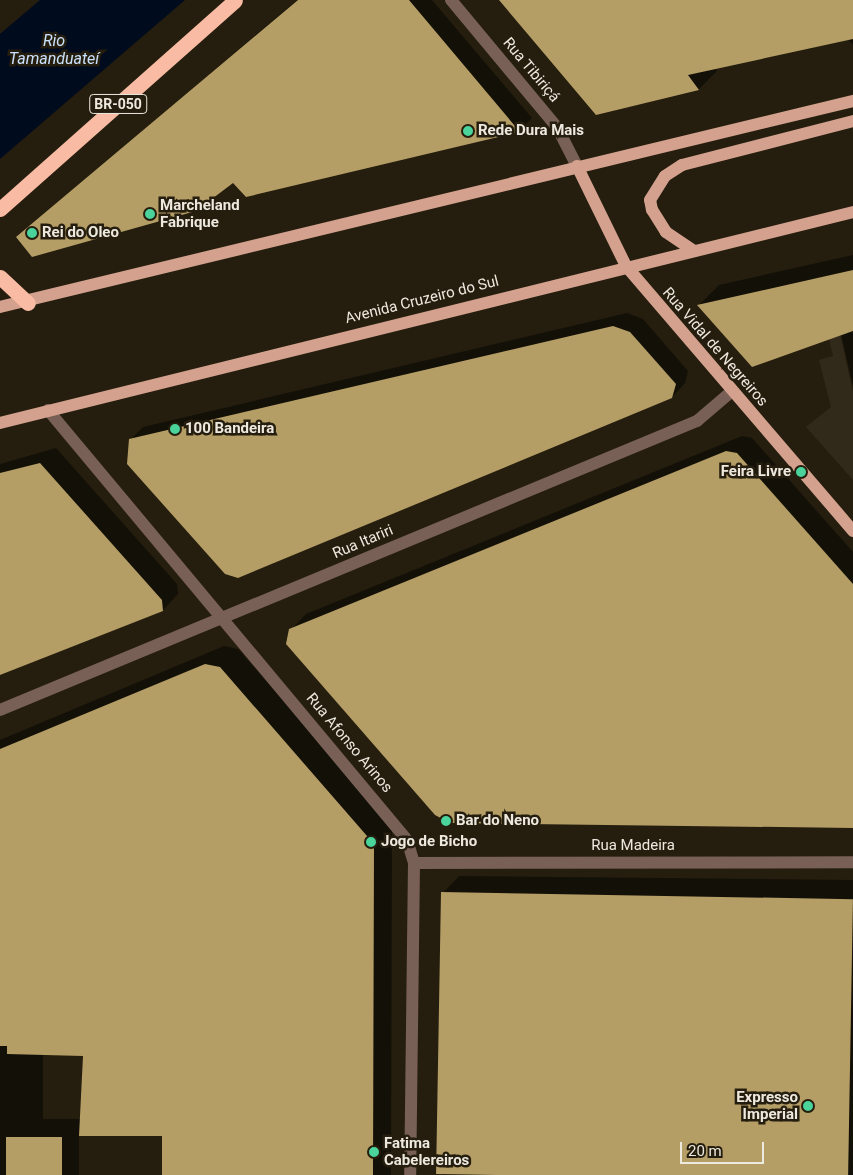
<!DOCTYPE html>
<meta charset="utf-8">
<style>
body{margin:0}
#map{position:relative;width:853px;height:1175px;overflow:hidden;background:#251e0e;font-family:Roboto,sans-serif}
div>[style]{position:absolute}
.education>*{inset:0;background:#312919}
.water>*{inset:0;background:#000b1e}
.shadow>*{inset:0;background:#0007}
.building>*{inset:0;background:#b59e66;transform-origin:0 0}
.minor>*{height:12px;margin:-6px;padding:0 6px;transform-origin:6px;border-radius:6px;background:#796057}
.major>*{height:12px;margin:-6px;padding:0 6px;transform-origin:6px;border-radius:6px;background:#d4a18e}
.highway>*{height:15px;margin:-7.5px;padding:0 7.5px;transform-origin:7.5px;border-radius:7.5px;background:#f9bba4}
.dots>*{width:14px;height:14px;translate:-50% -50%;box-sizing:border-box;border:2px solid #251e0e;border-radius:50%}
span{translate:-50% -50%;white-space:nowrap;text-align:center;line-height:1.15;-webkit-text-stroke:5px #251e0e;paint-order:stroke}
.shield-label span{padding:1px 4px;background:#251e0e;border:1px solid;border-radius:4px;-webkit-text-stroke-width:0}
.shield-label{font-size:14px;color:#eee9df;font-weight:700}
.street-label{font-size:15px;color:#eee9df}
.poi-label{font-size:15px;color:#eee9df;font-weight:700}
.left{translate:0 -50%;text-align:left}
.right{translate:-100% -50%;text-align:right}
.water-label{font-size:16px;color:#cae1fb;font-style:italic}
.scale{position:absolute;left:680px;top:1142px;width:84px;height:22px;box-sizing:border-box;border:2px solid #eee9df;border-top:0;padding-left:6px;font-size:15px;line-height:18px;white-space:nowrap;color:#eee9df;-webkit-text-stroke:4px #251e0e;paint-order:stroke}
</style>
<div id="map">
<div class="education">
<i style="clip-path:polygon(827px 276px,853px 392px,853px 480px,806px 427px,831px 407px,819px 360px,833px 356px,814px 278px)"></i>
</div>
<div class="water">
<i style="clip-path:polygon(40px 0,185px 0,0 159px,0 34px)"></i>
</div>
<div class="shadow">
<i style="clip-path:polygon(297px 0,432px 0,532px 118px,519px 131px,233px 181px,18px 237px)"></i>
<i style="clip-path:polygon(500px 0,853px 0,853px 45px,848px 39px,715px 68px,717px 71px,699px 89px,597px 114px)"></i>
<i style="clip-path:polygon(853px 255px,853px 387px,841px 334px,699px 305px,719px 285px)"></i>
<i style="clip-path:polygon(627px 313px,643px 319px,688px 371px,685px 383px,672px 397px,130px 440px,143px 427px)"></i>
<i style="clip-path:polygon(742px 436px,752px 438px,853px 552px,853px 827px,291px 630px,306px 614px)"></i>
<i style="clip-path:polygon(56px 448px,177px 584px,178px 594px,163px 610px,0 675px,0 464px)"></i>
<i style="clip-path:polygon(evenodd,224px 646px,238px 649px,392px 825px,391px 1175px,163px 1175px,163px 1135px,79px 1135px,79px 1175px,0 1175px,0 740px,224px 646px,43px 1054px,84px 1055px,81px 1119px,43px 1119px,43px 1054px)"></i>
<i style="clip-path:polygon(459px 876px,853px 880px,853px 1175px,442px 1175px,443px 893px)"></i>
</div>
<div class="building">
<i style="clip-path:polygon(298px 0,409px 0,520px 132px,246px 197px,233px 183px,196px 211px,32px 257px,16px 237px)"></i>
<i style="clip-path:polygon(499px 0,853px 0,853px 39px,688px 75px,699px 90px,596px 115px)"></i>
<i style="clip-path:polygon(853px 270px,853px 331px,752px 367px,697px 305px)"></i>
<i style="clip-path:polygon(613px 326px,630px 332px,676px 384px,672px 398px,238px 578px,225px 574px,127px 464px,129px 439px)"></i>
<i style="clip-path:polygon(726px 451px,737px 453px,853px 584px,853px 828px,450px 823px,435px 815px,286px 644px,289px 629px)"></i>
<i style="clip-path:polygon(40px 463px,162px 600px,163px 611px,0 675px,0 473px)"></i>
<i style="clip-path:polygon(205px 664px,220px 667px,374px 844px,373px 1175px,162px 1175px,162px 1136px,79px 1136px,83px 1056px,7px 1054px,7px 1046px,0 1046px,0 749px)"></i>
<i style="left:441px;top:892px;width:412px;height:282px;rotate:1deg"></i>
<i style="left:6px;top:1137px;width:56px;height:38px"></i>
</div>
<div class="minor">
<i style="left:451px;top:0;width:165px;rotate:50.2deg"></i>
<i style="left:557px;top:127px;width:44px;rotate:62.9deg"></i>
<i style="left:48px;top:410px;width:560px;rotate:50.14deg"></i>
<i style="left:407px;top:840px;width:24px;rotate:73deg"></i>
<i style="left:414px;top:863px;width:312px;rotate:90.7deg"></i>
<i style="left:0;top:710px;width:755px;rotate:-22.52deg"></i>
<i style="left:697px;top:421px;width:45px;rotate:-40.5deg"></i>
<i style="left:414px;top:863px;width:439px;rotate:-0.1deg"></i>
</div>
<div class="major">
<i style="left:577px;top:166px;width:111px;rotate:63.9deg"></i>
<i style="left:626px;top:266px;width:349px;rotate:49.4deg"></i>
<i style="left:694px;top:251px;width:34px;rotate:-146deg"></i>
<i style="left:666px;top:232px;width:26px;rotate:-122deg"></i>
<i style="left:652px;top:210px;width:10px;rotate:-101deg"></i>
<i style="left:650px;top:200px;width:28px;rotate:-58deg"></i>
<i style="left:665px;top:176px;width:20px;rotate:-33deg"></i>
<i style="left:682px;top:165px;width:177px;rotate:-14.4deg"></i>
<i style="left:0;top:307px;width:878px;rotate:-13.58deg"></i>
<i style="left:0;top:423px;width:879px;rotate:-13.89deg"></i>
</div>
<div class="highway">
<i style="left:0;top:209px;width:314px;rotate:-41.6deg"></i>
<i style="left:0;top:277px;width:38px;rotate:43deg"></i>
</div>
<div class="dots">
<i style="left:468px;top:131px;background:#4ad49c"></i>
<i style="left:150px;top:214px;background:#4ad49c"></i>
<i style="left:32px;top:233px;background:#4ad49c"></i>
<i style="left:175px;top:429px;background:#4ad49c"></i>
<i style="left:801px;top:472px;background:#4ad49c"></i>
<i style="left:446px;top:821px;background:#4ad49c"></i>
<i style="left:371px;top:842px;background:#4ad49c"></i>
<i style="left:808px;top:1106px;background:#4ad49c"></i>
<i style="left:374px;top:1152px;background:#4ad49c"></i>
</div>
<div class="shield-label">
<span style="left:118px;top:104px">BR-050</span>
</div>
<div class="street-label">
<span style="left:531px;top:70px;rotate:50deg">Rua Tibiriçá</span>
<span style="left:422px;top:300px;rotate:-14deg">Avenida Cruzeiro do Sul</span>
<span style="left:715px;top:347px;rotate:49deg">Rua Vidal de Negreiros</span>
<span style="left:363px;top:542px;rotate:-23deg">Rua Itariri</span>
<span style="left:349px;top:743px;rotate:50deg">Rua Afonso Arinos</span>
<span style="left:633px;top:846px">Rua Madeira</span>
</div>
<div class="poi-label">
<span class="left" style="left:478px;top:131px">Rede Dura Mais</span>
<span class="left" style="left:160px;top:214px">Marcheland<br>Fabrique</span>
<span class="left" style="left:42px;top:233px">Rei do Oleo</span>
<span class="left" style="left:185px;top:429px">100 Bandeira</span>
<span class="right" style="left:791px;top:472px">Feira Livre</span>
<span class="left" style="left:456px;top:821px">Bar do Neno</span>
<span class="left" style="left:381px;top:842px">Jogo de Bicho</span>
<span class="right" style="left:798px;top:1106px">Expresso<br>Imperial</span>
<span class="left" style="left:384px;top:1152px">Fatima<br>Cabelereiros</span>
</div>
<div class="water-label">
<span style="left:54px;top:50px">Rio<br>Tamanduateí</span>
</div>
<div class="scale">20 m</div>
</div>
